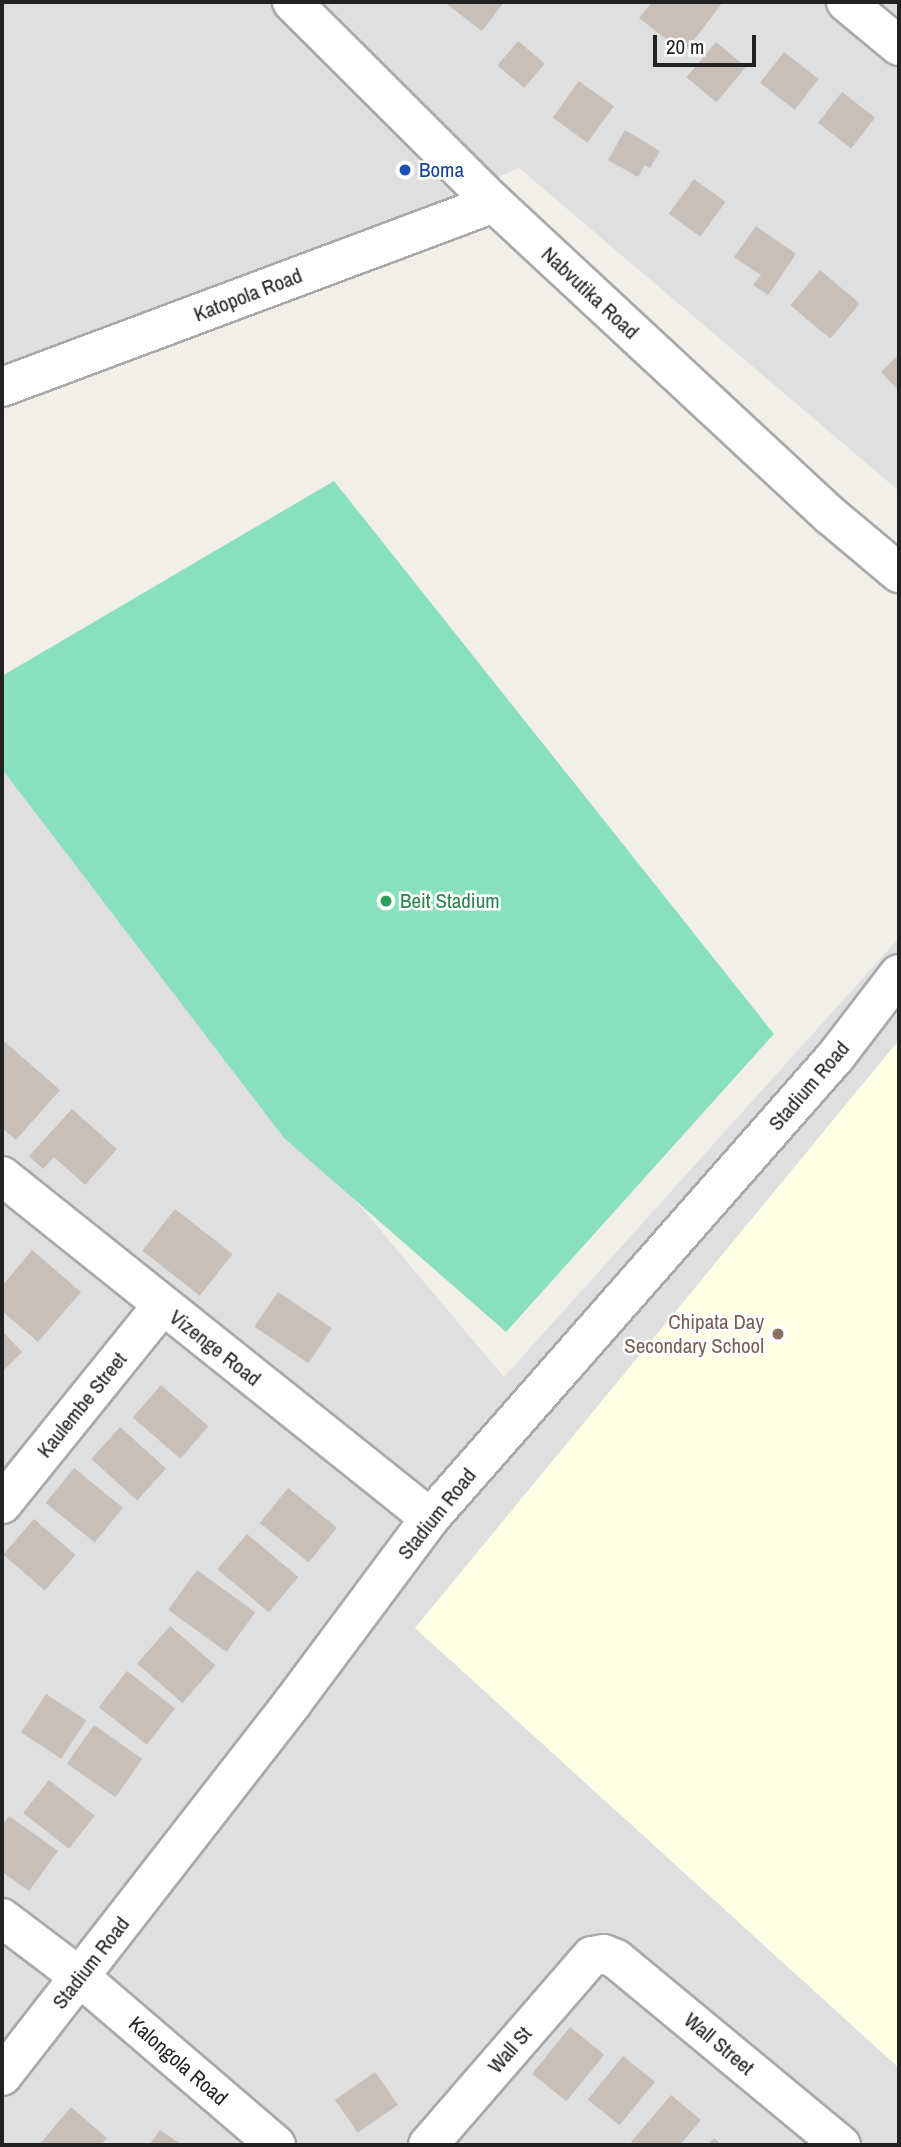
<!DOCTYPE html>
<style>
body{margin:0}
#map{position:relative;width:901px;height:2147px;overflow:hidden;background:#f2efe9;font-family:"Archivo Narrow",sans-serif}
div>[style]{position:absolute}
.residential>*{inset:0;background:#e0dfdf}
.education>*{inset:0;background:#ffffe5}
.pitch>*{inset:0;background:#88e0be}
.building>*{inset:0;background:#c7bfb8;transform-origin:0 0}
.roads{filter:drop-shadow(2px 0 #a9a9a9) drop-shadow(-2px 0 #a9a9a9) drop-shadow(0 2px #a9a9a9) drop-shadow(0 -2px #a9a9a9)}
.minor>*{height:38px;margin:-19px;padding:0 19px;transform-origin:19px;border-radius:19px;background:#fff}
.tertiary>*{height:38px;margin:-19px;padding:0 19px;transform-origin:19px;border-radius:19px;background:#fff}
.dots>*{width:19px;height:19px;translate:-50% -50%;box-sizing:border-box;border:4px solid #fff;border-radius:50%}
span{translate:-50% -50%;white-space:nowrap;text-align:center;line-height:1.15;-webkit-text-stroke:5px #fff;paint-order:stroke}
.transit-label{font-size:21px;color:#164399}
.left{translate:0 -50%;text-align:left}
.street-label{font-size:21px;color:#222}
.leisure-label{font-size:21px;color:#27864d}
.education-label{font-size:21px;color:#785e54}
.right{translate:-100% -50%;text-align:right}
.frame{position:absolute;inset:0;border:4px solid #222;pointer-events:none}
.scale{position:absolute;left:653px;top:35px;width:103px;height:32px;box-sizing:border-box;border:4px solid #222;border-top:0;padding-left:9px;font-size:21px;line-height:24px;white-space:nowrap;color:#222;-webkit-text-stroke:5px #fff;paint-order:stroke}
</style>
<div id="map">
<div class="residential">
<i style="clip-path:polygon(2px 2px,899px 2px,899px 491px,519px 168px,2px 383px)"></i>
<i style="clip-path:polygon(2px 732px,344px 1187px,504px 1377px,899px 938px,899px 2145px,2px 2145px)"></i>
</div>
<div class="education">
<i style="clip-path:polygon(899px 1040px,899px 2068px,415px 1628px)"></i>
</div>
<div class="pitch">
<i style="clip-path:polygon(334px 481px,774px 1034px,506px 1332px,284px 1138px,2px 769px,2px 676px)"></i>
</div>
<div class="building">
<i style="clip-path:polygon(444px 2px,504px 2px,482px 31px)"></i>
<i style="clip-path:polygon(652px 2px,723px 2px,684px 53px,639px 18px)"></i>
<i style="left:518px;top:41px;width:35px;height:32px;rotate:40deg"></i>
<i style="left:716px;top:42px;width:39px;height:46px;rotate:40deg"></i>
<i style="left:784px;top:52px;width:44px;height:39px;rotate:38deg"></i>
<i style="left:579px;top:81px;width:43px;height:45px;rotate:36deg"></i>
<i style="left:842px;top:92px;width:42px;height:39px;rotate:38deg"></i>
<i style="clip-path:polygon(625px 130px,660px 151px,650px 168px,645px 165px,638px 177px,608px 160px)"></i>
<i style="left:694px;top:179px;width:39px;height:43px;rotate:36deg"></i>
<i style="clip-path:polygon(756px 226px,796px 254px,768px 295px,753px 285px,761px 275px,734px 257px)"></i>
<i style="left:820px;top:270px;width:52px;height:46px;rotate:40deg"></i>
<i style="clip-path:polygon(899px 354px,899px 391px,881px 372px)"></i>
<i style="clip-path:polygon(5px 1042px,60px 1090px,16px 1140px,2px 1128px,2px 1045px)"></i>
<i style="clip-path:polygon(72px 1109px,117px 1149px,85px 1185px,54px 1157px,43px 1169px,29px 1156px)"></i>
<i style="left:175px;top:1209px;width:73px;height:53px;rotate:38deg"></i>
<i style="clip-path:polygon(32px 1250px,81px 1292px,38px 1342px,2px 1311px,2px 1286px)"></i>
<i style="left:278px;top:1292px;width:65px;height:42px;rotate:34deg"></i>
<i style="clip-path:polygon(2px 1331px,22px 1352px,2px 1372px)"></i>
<i style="left:161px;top:1385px;width:63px;height:43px;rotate:41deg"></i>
<i style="left:120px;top:1427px;width:62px;height:43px;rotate:42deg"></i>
<i style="left:74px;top:1468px;width:63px;height:45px;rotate:39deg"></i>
<i style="left:288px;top:1488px;width:63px;height:45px;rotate:39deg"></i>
<i style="left:34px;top:1519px;width:55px;height:47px;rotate:41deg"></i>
<i style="left:247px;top:1534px;width:67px;height:46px;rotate:40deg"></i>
<i style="left:197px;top:1570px;width:72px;height:49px;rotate:36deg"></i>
<i style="left:170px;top:1626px;width:60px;height:50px;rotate:41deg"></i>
<i style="left:127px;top:1671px;width:61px;height:46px;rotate:38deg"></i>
<i style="left:46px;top:1694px;width:48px;height:46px;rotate:33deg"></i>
<i style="left:94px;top:1725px;width:59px;height:47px;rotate:35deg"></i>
<i style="left:49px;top:1780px;width:58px;height:42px;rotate:38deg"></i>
<i style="clip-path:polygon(9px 1816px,58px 1851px,29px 1891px,2px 1872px,2px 1825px)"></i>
<i style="left:570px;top:2027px;width:44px;height:60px;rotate:39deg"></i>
<i style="left:623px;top:2056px;width:41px;height:56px;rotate:39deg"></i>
<i style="left:375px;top:2072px;width:40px;height:49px;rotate:55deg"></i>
<i style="clip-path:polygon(671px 2095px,701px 2120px,680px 2145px,635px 2145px,631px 2142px)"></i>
<i style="clip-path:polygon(71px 2107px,107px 2138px,101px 2145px,39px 2145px)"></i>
<i style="clip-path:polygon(160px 2130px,182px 2145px,149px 2145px)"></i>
<i style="clip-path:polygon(714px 2138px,722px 2145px,708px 2145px)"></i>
</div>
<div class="roads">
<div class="minor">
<i style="left:846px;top:2px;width:69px;rotate:39.7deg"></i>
<i style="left:2px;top:1176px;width:548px;rotate:38.63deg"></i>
<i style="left:2px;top:1504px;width:255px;rotate:-51.1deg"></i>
<i style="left:2px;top:1918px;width:98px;rotate:37.1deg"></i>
<i style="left:80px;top:1977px;width:258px;rotate:40.6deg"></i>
<i style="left:428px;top:2145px;width:250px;rotate:-49.1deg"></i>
<i style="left:592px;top:1956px;width:12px;rotate:-9deg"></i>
<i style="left:604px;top:1954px;width:13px;rotate:23deg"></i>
<i style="left:616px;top:1959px;width:292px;rotate:39.6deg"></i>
</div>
<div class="tertiary">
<i style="left:292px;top:2px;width:285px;rotate:44.9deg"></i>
<i style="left:494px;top:203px;width:460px;rotate:42.9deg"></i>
<i style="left:831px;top:516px;width:89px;rotate:40deg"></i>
<i style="left:2px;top:387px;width:525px;rotate:-20.5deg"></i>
<i style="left:2px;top:2076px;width:474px;rotate:-52.1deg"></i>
<i style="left:293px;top:1702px;width:229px;rotate:-53.3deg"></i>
<i style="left:430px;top:1518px;width:615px;rotate:-48.69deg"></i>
<i style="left:836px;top:1056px;width:103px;rotate:-52.5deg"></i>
</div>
</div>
<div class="dots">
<i style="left:405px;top:170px;background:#1a4fb4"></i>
<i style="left:386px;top:901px;background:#2e9e5b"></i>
<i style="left:778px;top:1334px;background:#8d6e63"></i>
</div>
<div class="transit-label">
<span class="left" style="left:419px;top:170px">Boma</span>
</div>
<div class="street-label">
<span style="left:590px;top:293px;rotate:43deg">Nabvutika Road</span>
<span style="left:248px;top:295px;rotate:-21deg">Katopola Road</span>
<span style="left:809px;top:1086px;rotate:-49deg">Stadium Road</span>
<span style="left:215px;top:1348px;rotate:38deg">Vizenge Road</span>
<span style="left:82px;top:1405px;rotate:-51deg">Kaulembe Street</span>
<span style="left:437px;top:1514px;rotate:-51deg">Stadium Road</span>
<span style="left:91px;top:1963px;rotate:-52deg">Stadium Road</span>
<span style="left:719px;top:2044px;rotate:40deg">Wall Street</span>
<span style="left:510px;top:2050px;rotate:-49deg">Wall St</span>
<span style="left:178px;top:2061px;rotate:41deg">Kalongola Road</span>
</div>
<div class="leisure-label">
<span class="left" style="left:400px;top:901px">Beit Stadium</span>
</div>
<div class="education-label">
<span class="right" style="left:764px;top:1334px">Chipata Day<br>Secondary School</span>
</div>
<div class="frame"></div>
<div class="scale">20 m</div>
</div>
